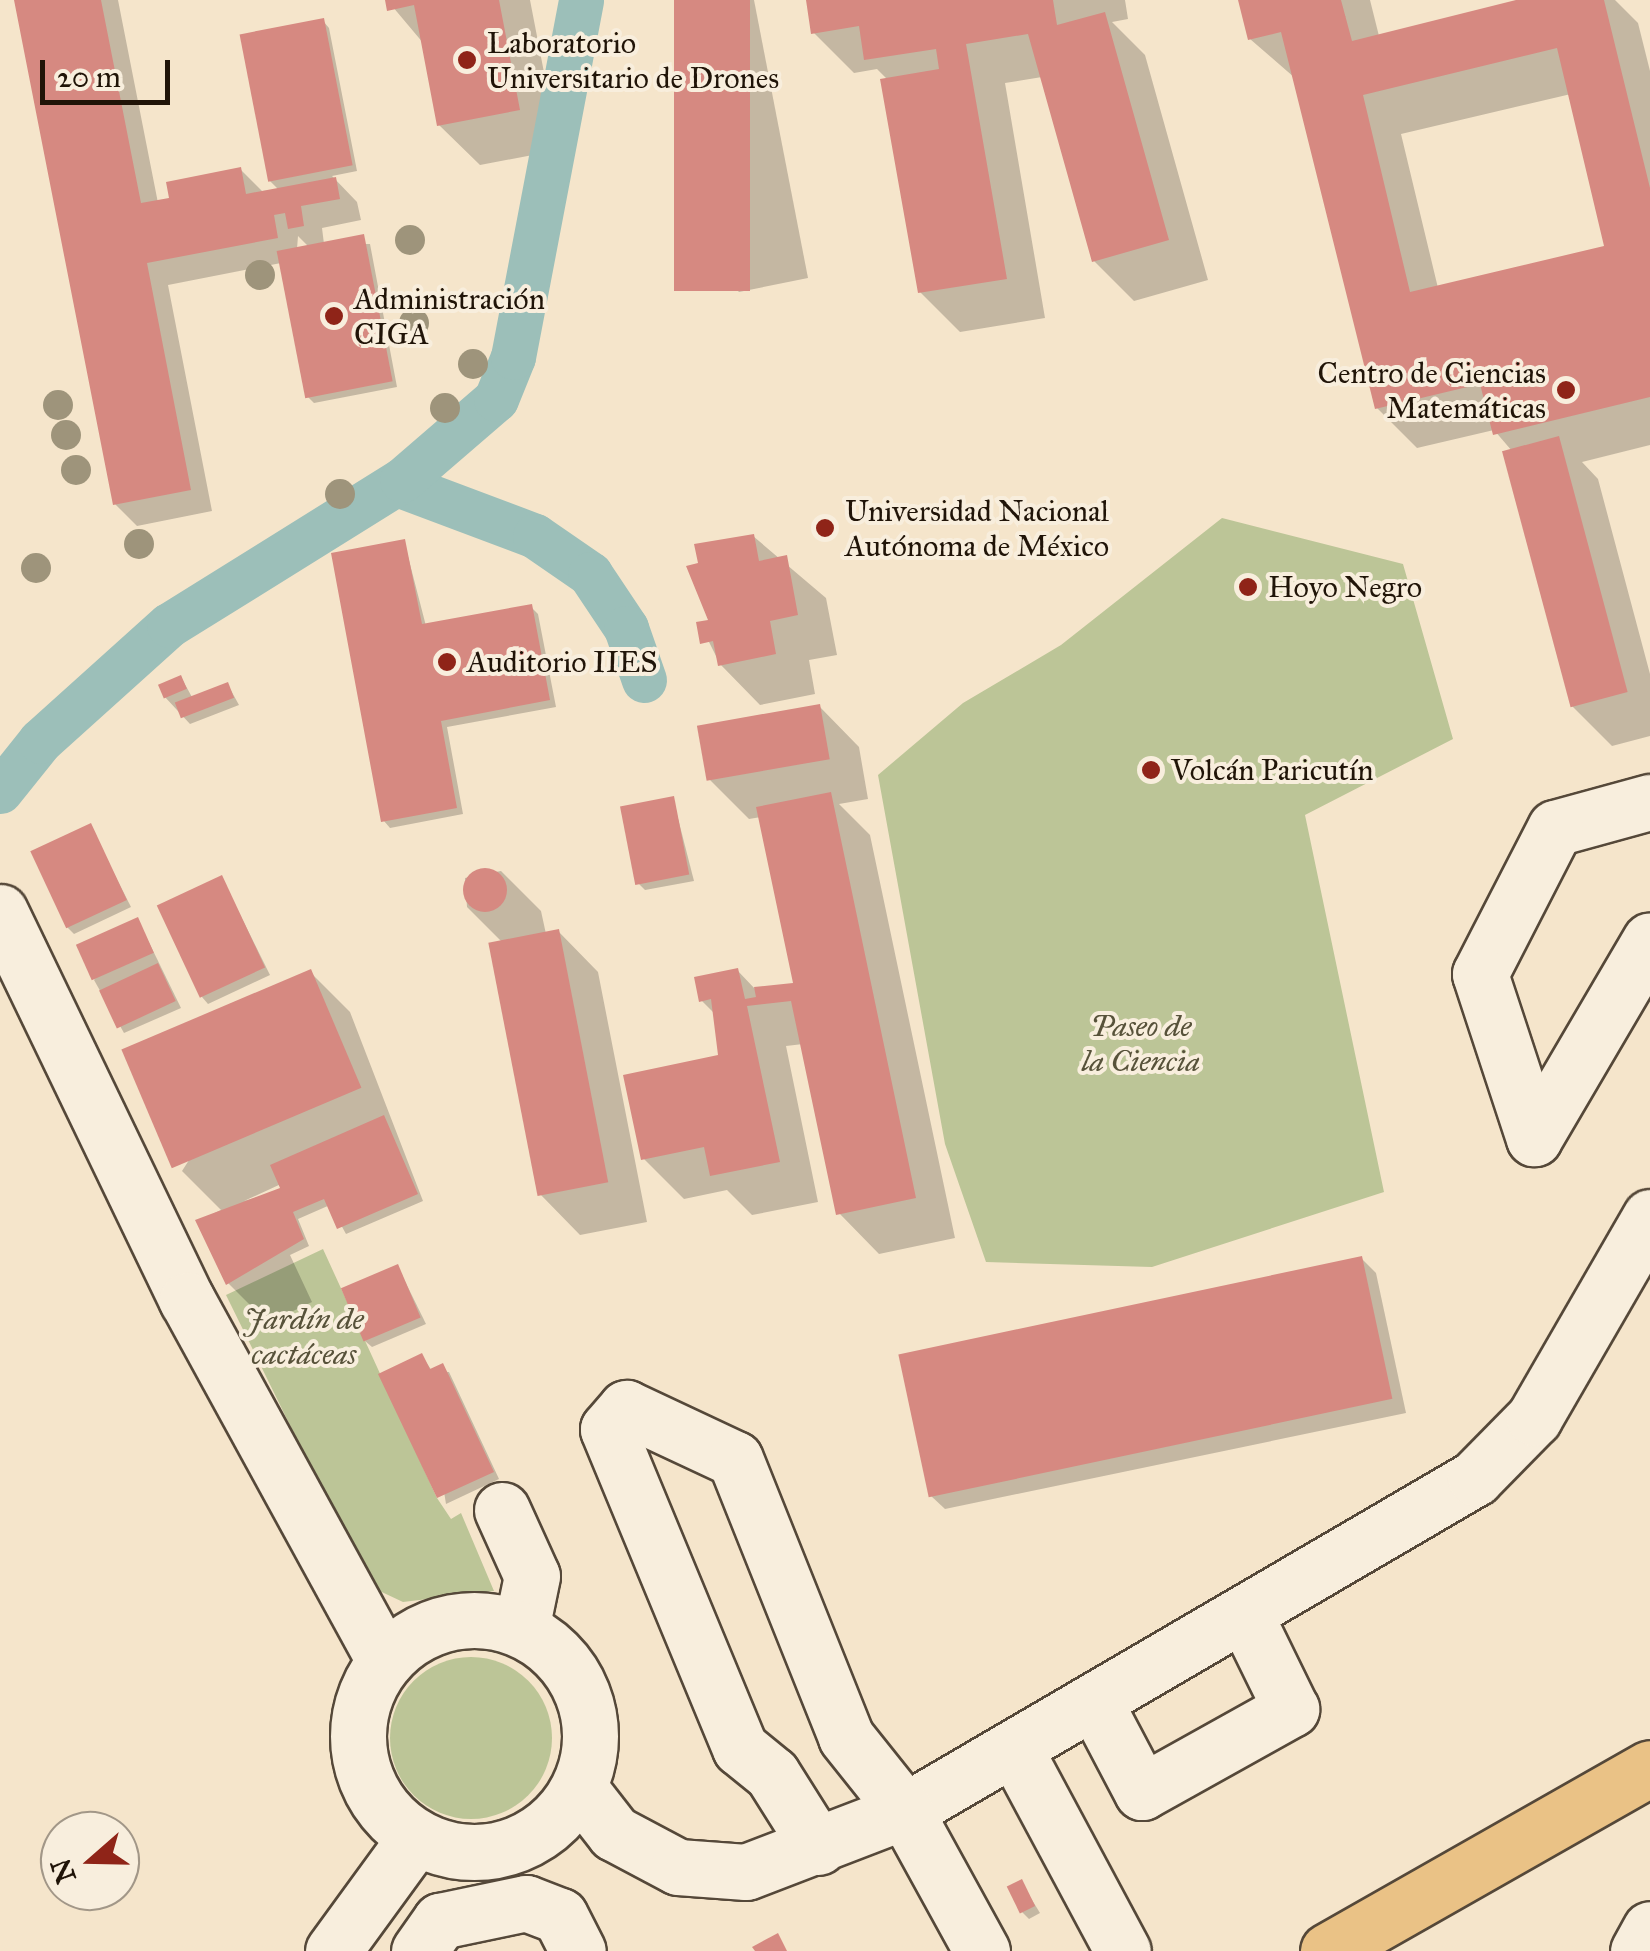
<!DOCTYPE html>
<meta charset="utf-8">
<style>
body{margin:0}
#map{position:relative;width:1650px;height:1951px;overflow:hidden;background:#f5e5cb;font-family:"IM FELL Great Primer",serif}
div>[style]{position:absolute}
.green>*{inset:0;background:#bcc597}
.round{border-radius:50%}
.shadow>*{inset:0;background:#0003}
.canal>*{height:45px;margin:-22.5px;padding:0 22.5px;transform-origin:22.5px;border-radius:22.5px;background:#9cbfb9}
.building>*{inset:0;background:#d68981;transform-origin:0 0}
.roads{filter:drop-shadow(2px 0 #554839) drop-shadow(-2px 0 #554839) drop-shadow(0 2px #554839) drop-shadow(0 -2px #554839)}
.minor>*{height:55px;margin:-27.5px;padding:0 27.5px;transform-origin:27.5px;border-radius:27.5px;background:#f8eedd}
.minor>.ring{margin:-27.5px;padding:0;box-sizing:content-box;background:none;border:55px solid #f8eedd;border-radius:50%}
.major>*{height:55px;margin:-27.5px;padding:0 27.5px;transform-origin:27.5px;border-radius:27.5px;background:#eac286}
.trees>*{width:30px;height:30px;margin:-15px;border-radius:50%;background:#9e947b}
.dots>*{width:28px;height:28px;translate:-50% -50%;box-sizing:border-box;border:5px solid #f8eedd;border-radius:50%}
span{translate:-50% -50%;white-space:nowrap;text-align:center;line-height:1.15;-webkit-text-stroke:8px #f8eedd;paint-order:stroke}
.poi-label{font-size:30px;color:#201408}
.left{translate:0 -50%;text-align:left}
.right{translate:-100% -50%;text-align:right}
.park-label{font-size:30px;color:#57523a;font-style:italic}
.north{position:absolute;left:40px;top:1811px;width:100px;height:100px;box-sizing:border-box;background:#f8eedd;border:2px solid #a29788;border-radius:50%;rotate:250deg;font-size:28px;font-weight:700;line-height:40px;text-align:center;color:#201408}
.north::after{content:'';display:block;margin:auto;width:35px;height:45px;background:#8f2418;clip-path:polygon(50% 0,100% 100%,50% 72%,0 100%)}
.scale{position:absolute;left:40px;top:60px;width:130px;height:45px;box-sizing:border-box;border:5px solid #201408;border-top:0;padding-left:12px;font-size:30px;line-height:35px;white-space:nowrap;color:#201408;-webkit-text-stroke:8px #f8eedd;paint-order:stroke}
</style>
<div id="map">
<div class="green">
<i style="clip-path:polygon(1222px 518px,1403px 564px,1453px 739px,1305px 815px,1384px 1192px,1152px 1267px,986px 1262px,945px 1144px,878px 775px,963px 703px,1061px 645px)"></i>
<i style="clip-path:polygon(323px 1249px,437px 1498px,451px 1519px,461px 1513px,494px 1591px,403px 1602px,369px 1586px,226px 1295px)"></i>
<i class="round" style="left:390px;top:1657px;width:162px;height:162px"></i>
</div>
<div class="shadow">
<i style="clip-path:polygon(evenodd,17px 0,118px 0,158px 203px,240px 169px,262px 191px,279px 190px,269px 180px,323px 21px,329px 28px,357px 171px,332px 176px,357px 202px,361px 220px,322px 228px,324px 244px,370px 244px,397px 387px,314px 403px,307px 396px,281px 263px,168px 285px,212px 511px,137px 526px,115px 504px,17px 0,298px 236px,309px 247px,297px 249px,298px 236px)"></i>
<i style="clip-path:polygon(387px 0,530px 0,559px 150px,480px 165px,439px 125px,424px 44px)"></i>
<i style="clip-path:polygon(677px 0,754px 0,808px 278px,739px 292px,732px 285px)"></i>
<i style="clip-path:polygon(808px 0,1125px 0,1128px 19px,1112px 22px,1145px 55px,1208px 280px,1134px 301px,1094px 261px,1042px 77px,1005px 83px,1045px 318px,960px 332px,920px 292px,888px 80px,877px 69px,854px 73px,813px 32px)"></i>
<i style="clip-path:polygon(evenodd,1241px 0,1370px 0,1379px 36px,1527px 0,1615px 0,1638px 23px,1650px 71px,1650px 445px,1582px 462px,1598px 479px,1650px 674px,1650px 736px,1612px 746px,1572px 706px,1512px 451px,1494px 430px,1417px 448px,1377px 408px,1295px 78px,1250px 39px,1241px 0,1571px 94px,1607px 248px,1438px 288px,1401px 134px,1571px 94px)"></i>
<i style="clip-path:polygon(753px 536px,826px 598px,837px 655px,809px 660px,815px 694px,760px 705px,720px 664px,700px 624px,712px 622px)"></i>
<i style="clip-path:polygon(404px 541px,426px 626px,531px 607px,538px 614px,556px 707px,447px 727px,463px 814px,390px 828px,384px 821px)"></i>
<i style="clip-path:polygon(181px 677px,193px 699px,228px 685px,239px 705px,190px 724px,164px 696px)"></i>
<i style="clip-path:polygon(819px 706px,859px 747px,868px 799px,839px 804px,870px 835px,955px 1238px,879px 1254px,839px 1213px,803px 1044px,786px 1046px,818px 1202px,752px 1215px,727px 1190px,684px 1199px,644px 1159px,720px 1057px,715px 1014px,701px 1000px,737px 970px,756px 990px,796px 985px,761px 817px,749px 819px,709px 779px)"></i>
<i style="clip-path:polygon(673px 799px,694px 881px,645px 890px,638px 883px)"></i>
<i style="clip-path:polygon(90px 826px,131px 907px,74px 934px,67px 927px)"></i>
<i style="clip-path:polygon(501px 871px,541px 911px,546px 934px,558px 931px,598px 972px,647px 1222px,580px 1235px,540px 1194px,502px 942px,467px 907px,465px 878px)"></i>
<i style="clip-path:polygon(222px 878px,270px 975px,208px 1004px,202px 997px)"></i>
<i style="clip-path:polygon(138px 920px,181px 1008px,124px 1033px,94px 980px)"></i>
<i style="clip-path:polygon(evenodd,310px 972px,350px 1012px,423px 1201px,346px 1234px,330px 1205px,298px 1219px,309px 1246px,290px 1255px,312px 1302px,268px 1323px,228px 1283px,198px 1221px,221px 1210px,182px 1171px,310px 972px,281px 1184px,284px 1189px,244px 1201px,281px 1184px)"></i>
<i style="clip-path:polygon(1362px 1259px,1376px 1273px,1406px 1413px,945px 1509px,930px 1495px)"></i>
<i style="clip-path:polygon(398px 1267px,426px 1324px,372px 1347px,365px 1341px)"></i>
<i style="clip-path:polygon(422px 1356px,432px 1371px,449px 1372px,499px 1479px,446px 1504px)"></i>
<i style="clip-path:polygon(1021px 1882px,1040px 1913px,1029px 1919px,1022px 1912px)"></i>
</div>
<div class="canal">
<i style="left:397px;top:484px;width:147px;rotate:20.6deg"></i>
<i style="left:535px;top:536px;width:67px;rotate:34.6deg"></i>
<i style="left:590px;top:574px;width:65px;rotate:56.3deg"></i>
<i style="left:626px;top:628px;width:55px;rotate:70.9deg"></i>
<i style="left:0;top:791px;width:64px;rotate:-51.3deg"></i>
<i style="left:40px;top:741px;width:173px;rotate:-42deg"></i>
<i style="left:169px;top:625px;width:274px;rotate:-31.9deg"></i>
<i style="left:402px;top:480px;width:124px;rotate:-40.8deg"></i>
<i style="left:496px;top:399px;width:45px;rotate:-68deg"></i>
<i style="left:513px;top:357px;width:363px;rotate:-79.2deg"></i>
</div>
<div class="building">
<i style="clip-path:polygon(14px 0,101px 0,141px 203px,169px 198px,166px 182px,241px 167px,246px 194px,336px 177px,340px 199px,301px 206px,304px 226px,288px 229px,285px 213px,274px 215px,278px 238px,147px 263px,191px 490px,113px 505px)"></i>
<i style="clip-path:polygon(385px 0,499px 0,520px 110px,437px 126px,414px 5px,387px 11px)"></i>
<i style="left:674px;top:0;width:76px;height:291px"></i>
<i style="clip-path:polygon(806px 0,1053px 0,1057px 25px,1105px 12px,1169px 240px,1092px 262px,1028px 34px,966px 44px,1007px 279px,918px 293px,880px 79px,939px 69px,936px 49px,864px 60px,859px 26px,811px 34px)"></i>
<i style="clip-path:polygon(evenodd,1238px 0,1341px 0,1352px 41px,1516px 0,1604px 0,1650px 188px,1650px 397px,1493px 435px,1480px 384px,1375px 409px,1281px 32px,1248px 40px,1238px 0,1557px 48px,1604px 246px,1410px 292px,1363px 95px,1557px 48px)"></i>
<i style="left:324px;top:18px;width:150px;height:86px;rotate:79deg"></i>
<i style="left:364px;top:234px;width:150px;height:89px;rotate:79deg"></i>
<i style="left:1559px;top:436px;width:265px;height:59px;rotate:75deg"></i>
<i style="clip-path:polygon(754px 534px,759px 561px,787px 555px,798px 615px,770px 621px,776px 654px,718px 666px,713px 641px,700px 644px,696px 622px,708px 620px,686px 566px,698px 563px,694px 544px)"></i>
<i style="clip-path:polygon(405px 539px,422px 624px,532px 604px,550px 700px,441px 721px,457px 808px,381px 822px,331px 553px)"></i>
<i style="left:181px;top:675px;width:15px;height:25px;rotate:67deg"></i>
<i style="left:228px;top:682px;width:17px;height:57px;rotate:69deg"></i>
<i style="left:820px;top:704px;width:56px;height:125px;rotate:80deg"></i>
<i style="clip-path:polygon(831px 792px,916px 1198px,836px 1215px,791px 1001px,747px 1006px,780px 1162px,710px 1176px,704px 1147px,641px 1160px,623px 1075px,718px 1055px,711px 999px,699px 1002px,694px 977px,738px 968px,745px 999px,756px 997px,754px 987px,793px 983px,756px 807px)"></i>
<i style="left:674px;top:796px;width:80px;height:55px;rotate:79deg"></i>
<i style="left:91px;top:823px;width:85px;height:67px;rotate:65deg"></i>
<i class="round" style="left:463px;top:868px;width:44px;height:44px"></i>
<i style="left:222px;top:875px;width:102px;height:72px;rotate:65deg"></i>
<i style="left:138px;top:917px;width:39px;height:68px;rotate:66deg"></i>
<i style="left:559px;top:929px;width:258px;height:72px;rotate:79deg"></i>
<i style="left:158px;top:963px;width:42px;height:65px;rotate:65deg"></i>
<i style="left:311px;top:969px;width:129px;height:206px;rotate:67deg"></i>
<i style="clip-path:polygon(384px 1115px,418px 1194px,337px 1229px,324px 1199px,293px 1212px,304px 1239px,226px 1285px,195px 1220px,280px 1188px,270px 1165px)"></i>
<i style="left:1362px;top:1256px;width:146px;height:474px;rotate:78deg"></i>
<i style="left:398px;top:1264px;width:58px;height:62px;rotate:67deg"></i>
<i style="clip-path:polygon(422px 1353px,430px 1369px,443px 1363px,494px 1472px,437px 1498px,378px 1374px)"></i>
<i style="left:1022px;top:1879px;width:30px;height:17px;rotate:64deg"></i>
<i style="clip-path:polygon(778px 1933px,787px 1951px,755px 1951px,752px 1947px)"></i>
</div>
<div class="roads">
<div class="minor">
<i style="left:1650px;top:802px;width:98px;rotate:164.7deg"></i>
<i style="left:1555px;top:828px;width:164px;rotate:117.2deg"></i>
<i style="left:1480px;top:974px;width:173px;rotate:71.8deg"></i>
<i style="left:1534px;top:1138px;width:229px;rotate:-59.6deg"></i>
<i style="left:0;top:912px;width:431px;rotate:64.3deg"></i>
<i style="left:187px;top:1300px;width:412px;rotate:61.3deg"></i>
<i style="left:502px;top:1510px;width:72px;rotate:65.6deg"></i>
<i style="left:532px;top:1576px;width:54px;rotate:101.7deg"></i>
<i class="ring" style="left:358px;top:1620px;width:177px;height:177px"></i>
<i style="left:1094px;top:1701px;width:103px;rotate:62.2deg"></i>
<i style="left:1142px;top:1792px;width:171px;rotate:-29.1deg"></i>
<i style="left:1291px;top:1709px;width:100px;rotate:-116.1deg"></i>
<i style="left:1014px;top:1748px;width:230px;rotate:61.8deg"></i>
<i style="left:579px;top:1788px;width:57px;rotate:52.1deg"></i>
<i style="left:614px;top:1833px;width:72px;rotate:28deg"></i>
<i style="left:678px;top:1867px;width:68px;rotate:4.2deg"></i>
<i style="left:746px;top:1872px;width:170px;rotate:-21deg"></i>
<i style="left:905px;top:1811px;width:660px;rotate:-30.29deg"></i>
<i style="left:1475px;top:1478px;width:84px;rotate:-45.5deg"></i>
<i style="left:1534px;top:1418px;width:232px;rotate:-60deg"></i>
<i style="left:818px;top:1847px;width:86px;rotate:-122.2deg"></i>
<i style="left:772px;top:1774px;width:41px;rotate:-140.9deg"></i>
<i style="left:740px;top:1748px;width:345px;rotate:-112.5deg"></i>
<i style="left:608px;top:1429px;width:28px;rotate:-49deg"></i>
<i style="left:626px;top:1408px;width:120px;rotate:25.1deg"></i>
<i style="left:735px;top:1459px;width:299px;rotate:68.2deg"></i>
<i style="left:846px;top:1737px;width:95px;rotate:51.4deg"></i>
<i style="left:905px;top:1811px;width:160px;rotate:61.2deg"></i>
<i style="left:333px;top:1951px;width:141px;rotate:-53.9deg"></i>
<i style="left:419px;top:1951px;width:37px;rotate:-55deg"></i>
<i style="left:440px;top:1921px;width:88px;rotate:-11.8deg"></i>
<i style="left:526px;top:1903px;width:36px;rotate:21deg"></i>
<i style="left:560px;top:1916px;width:39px;rotate:63deg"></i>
<i style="left:1638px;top:1951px;width:25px;rotate:-61deg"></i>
</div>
<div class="major">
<i style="left:1328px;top:1951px;width:370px;rotate:-29.6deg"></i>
</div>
</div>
<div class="trees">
<i style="left:410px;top:240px"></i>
<i style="left:260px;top:275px"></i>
<i style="left:414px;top:323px"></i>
<i style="left:473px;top:364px"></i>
<i style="left:58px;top:405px"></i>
<i style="left:445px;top:408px"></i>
<i style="left:66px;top:435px"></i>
<i style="left:76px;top:470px"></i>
<i style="left:340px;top:494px"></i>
<i style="left:139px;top:544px"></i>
<i style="left:36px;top:568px"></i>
</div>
<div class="dots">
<i style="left:467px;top:60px;background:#8f2418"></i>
<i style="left:334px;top:316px;background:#8f2418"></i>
<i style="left:1566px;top:390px;background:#8f2418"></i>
<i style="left:825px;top:528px;background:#8f2418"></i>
<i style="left:1248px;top:587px;background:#8f2418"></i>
<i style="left:447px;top:662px;background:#8f2418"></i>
<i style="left:1151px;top:770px;background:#8f2418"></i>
</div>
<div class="poi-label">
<span class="left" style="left:487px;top:60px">Laboratorio<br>Universitario de Drones</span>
<span class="left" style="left:354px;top:316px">Administración<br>CIGA</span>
<span class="right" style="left:1546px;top:390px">Centro de Ciencias<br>Matemáticas</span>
<span class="left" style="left:845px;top:528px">Universidad Nacional<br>Autónoma de México</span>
<span class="left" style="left:1268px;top:587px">Hoyo Negro</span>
<span class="left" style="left:467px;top:662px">Auditorio IIES</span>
<span class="left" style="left:1171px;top:770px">Volcán Paricutín</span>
</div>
<div class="park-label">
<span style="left:1141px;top:1043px">Paseo de<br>la Ciencia</span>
<span style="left:304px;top:1336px">Jardín de<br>cactáceas</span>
</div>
<div class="north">N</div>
<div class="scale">20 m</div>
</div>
